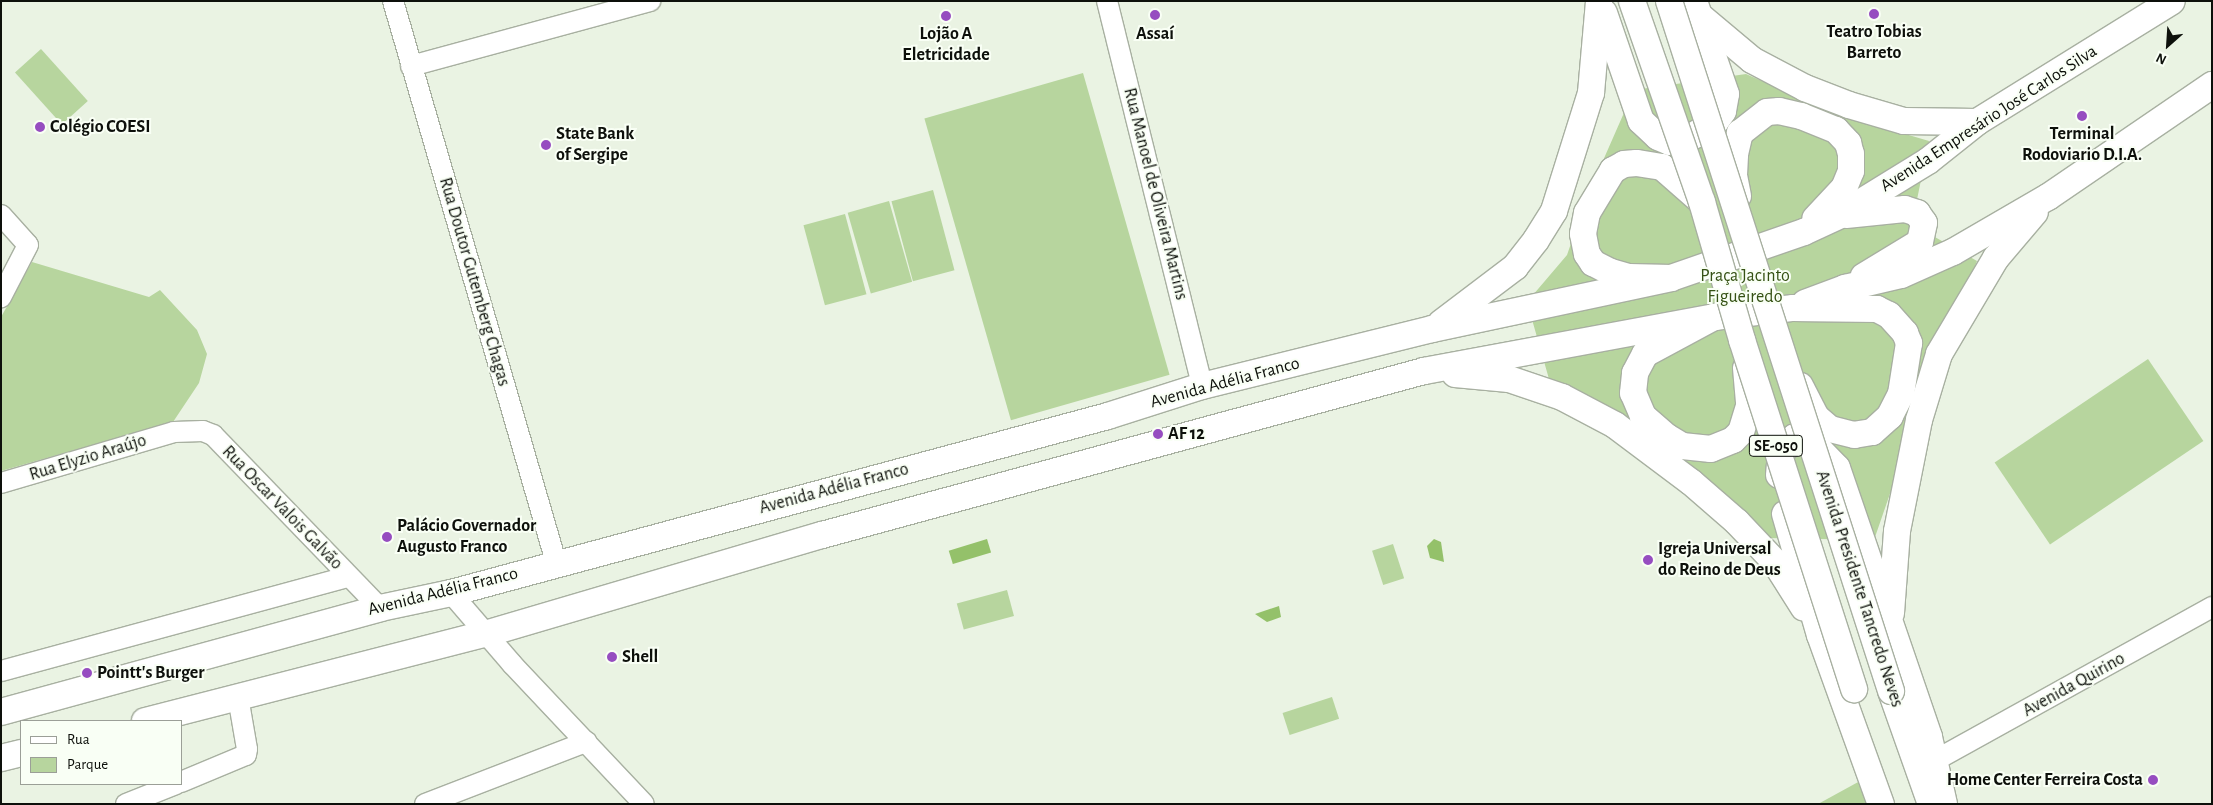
<!DOCTYPE html>
<meta charset="utf-8">
<style>
body{margin:0}
#map{position:relative;width:2213px;height:805px;overflow:hidden;background:#eaf3e3;font-family:"Alegreya Sans",sans-serif}
div>[style]{position:absolute}
.green>*{inset:0;background:#b7d59e;transform-origin:0 0}
.water>*{inset:0;background:#94c16a;transform-origin:0 0}
.roads{filter:drop-shadow(1px 0 #a8b0a1) drop-shadow(-1px 0 #a8b0a1) drop-shadow(0 1px #a8b0a1) drop-shadow(0 -1px #a8b0a1)}
.minor>*{height:20px;margin:-10px;padding:0 10px;transform-origin:10px;border-radius:10px;background:#fff}
.major>*{height:26px;margin:-13px;padding:0 13px;transform-origin:13px;border-radius:13px;background:#fff}
.bridges{filter:drop-shadow(1px 0 #a8b0a1) drop-shadow(-1px 0 #a8b0a1) drop-shadow(0 1px #a8b0a1) drop-shadow(0 -1px #a8b0a1)}
.major-bridge>*{height:26px;margin:-13px;padding:0 13px;transform-origin:13px;border-radius:13px;background:#fff}
.dots>*{width:14px;height:14px;translate:-50% -50%;box-sizing:border-box;border:2px solid #f9fff5;border-radius:50%}
span{translate:-50% -50%;white-space:nowrap;text-align:center;line-height:1.15;-webkit-text-stroke:4px #f9fff5;paint-order:stroke}
.shield-label span{padding:1px 4px;background:#f9fff5;border:1px solid;border-radius:4px;-webkit-text-stroke-width:0}
.shield-label{font-size:16px;color:#0d100b;font-weight:700}
.poi-label{font-size:18px;color:#0d100b;font-weight:700}
.left{translate:0 -50%;text-align:left}
.right{translate:-100% -50%;text-align:right}
.street-label{font-size:18px;color:#0d100b}
.park-label{font-size:18px;color:#355114}
.frame{position:absolute;inset:0;border:2px solid #0d100b;pointer-events:none}
.legend{position:absolute;left:20px;top:720px;width:162px;height:65px;box-sizing:border-box;background:#f9fff5;border:1px solid #9b9f97;margin:0;padding:6px 9px;list-style:none;font-size:15px;color:#0d100b}
.legend li{display:flex;align-items:center;gap:10px;height:25px}
.legend b{width:25px;border:1px solid #9b9f97}
.north{position:absolute;left:2143px;top:20px;width:50px;height:50px;-webkit-text-stroke:4px #f9fff5;paint-order:stroke;rotate:206deg;font-size:14px;font-weight:700;line-height:20px;text-align:center;color:#0d100b}
.north::after{content:'';display:block;margin:auto;width:18px;height:22px;background:#0d100b;clip-path:polygon(50% 0,100% 100%,50% 72%,0 100%)}
</style>
<div id="map">
<div class="green">
<i style="left:41px;top:49px;width:70px;height:35px;rotate:48deg"></i>
<i style="left:1083px;top:73px;width:314px;height:165px;rotate:74deg"></i>
<i style="clip-path:polygon(1746px 74px,1834px 113px,1929px 141px,1912px 224px,1977px 261px,1924px 395px,1874px 540px,1765px 538px,1623px 419px,1549px 379px,1527px 302px,1567px 255px,1587px 197px,1634px 90px)"></i>
<i style="left:933px;top:190px;width:83px;height:43px;rotate:75deg"></i>
<i style="left:889px;top:201px;width:84px;height:43px;rotate:74deg"></i>
<i style="left:845px;top:214px;width:83px;height:43px;rotate:75deg"></i>
<i style="clip-path:polygon(32px 262px,149px 297px,160px 290px,197px 330px,207px 354px,199px 383px,173px 422px,1px 471px,1px 317px)"></i>
<i style="left:2148px;top:359px;width:99px;height:185px;rotate:56deg"></i>
<i style="left:1393px;top:544px;width:36px;height:22px;rotate:72deg"></i>
<i style="left:1007px;top:590px;width:27px;height:52px;rotate:75deg"></i>
<i style="left:1332px;top:697px;width:23px;height:52px;rotate:72deg"></i>
<i style="clip-path:polygon(1860px 781px,1868px 804px,1818px 804px)"></i>
</div>
<div class="water">
<i style="left:987px;top:539px;width:14px;height:40px;rotate:73deg"></i>
<i style="clip-path:polygon(1434px 539px,1441px 542px,1444px 562px,1430px 558px,1427px 546px)"></i>
<i style="clip-path:polygon(1279px 606px,1281px 617px,1267px 622px,1255px 614px)"></i>
</div>
<div class="roads">
<div class="minor">
<i style="left:393px;top:1px;width:584px;rotate:73.8deg"></i>
<i style="left:1107px;top:1px;width:397px;rotate:76.1deg"></i>
<i style="left:411px;top:66px;width:248px;rotate:-15.2deg"></i>
<i style="left:1px;top:215px;width:40px;rotate:48deg"></i>
<i style="left:28px;top:245px;width:59px;rotate:117.4deg"></i>
<i style="left:1px;top:483px;width:180px;rotate:-16.4deg"></i>
<i style="left:174px;top:432px;width:29px;rotate:-2deg"></i>
<i style="left:203px;top:431px;width:11px;rotate:22deg"></i>
<i style="left:213px;top:435px;width:240px;rotate:46deg"></i>
<i style="left:451px;top:593px;width:94px;rotate:49.3deg"></i>
<i style="left:512px;top:664px;width:192px;rotate:46.7deg"></i>
<i style="left:1px;top:671px;width:360px;rotate:-15.2deg"></i>
<i style="left:1936px;top:760px;width:316px;rotate:-29deg"></i>
<i style="left:181px;top:782px;width:70px;rotate:-22.6deg"></i>
<i style="left:246px;top:755px;width:6px;rotate:-81deg"></i>
<i style="left:247px;top:749px;width:53px;rotate:-99.8deg"></i>
<i style="left:126px;top:804px;width:54px;rotate:-21.8deg"></i>
<i style="left:425px;top:804px;width:173px;rotate:-21.1deg"></i>
</div>
<div class="major">
<i style="left:1604px;top:13px;width:114px;rotate:71.1deg"></i>
<i style="left:1641px;top:121px;width:23px;rotate:43deg"></i>
<i style="left:1658px;top:137px;width:13px;rotate:23deg"></i>
<i style="left:1670px;top:142px;width:24px;rotate:-15deg"></i>
<i style="left:1693px;top:136px;width:27px;rotate:-33deg"></i>
<i style="left:1716px;top:121px;width:12px;rotate:-55deg"></i>
<i style="left:1723px;top:111px;width:17px;rotate:-80deg"></i>
<i style="left:1726px;top:94px;width:98px;rotate:-109deg"></i>
<i style="left:1702px;top:18px;width:65px;rotate:40deg"></i>
<i style="left:1752px;top:60px;width:60px;rotate:27.8deg"></i>
<i style="left:1805px;top:88px;width:47px;rotate:21.1deg"></i>
<i style="left:1849px;top:105px;width:57px;rotate:16.2deg"></i>
<i style="left:1904px;top:121px;width:73px;rotate:0.8deg"></i>
<i style="left:1738px;top:196px;width:21px;rotate:-101deg"></i>
<i style="left:1734px;top:175px;width:21px;rotate:-87deg"></i>
<i style="left:1735px;top:154px;width:22px;rotate:-77deg"></i>
<i style="left:1740px;top:133px;width:34px;rotate:-38deg"></i>
<i style="left:1767px;top:112px;width:12px;rotate:-5deg"></i>
<i style="left:1779px;top:111px;width:23px;rotate:13deg"></i>
<i style="left:1801px;top:116px;width:38px;rotate:22deg"></i>
<i style="left:1836px;top:130px;width:18px;rotate:47deg"></i>
<i style="left:1848px;top:143px;width:11px;rotate:75deg"></i>
<i style="left:1851px;top:154px;width:17px;rotate:90deg"></i>
<i style="left:1851px;top:171px;width:18px;rotate:112deg"></i>
<i style="left:1844px;top:188px;width:42px;rotate:133.1deg"></i>
<i style="left:1702px;top:202px;width:53px;rotate:-138.8deg"></i>
<i style="left:1662px;top:167px;width:26px;rotate:-171deg"></i>
<i style="left:1636px;top:163px;width:12px;rotate:175deg"></i>
<i style="left:1624px;top:164px;width:13px;rotate:151deg"></i>
<i style="left:1613px;top:170px;width:50px;rotate:121.2deg"></i>
<i style="left:1587px;top:213px;width:21px;rotate:101deg"></i>
<i style="left:1583px;top:234px;width:20px;rotate:79deg"></i>
<i style="left:1587px;top:254px;width:11px;rotate:56deg"></i>
<i style="left:1593px;top:263px;width:20px;rotate:27deg"></i>
<i style="left:1611px;top:272px;width:19px;rotate:16deg"></i>
<i style="left:1629px;top:277px;width:42px;rotate:1.4deg"></i>
<i style="left:1671px;top:278px;width:141px;rotate:-19.1deg"></i>
<i style="left:1804px;top:232px;width:40px;rotate:-25deg"></i>
<i style="left:1840px;top:215px;width:103px;rotate:-31.5deg"></i>
<i style="left:1928px;top:161px;width:63px;rotate:-38.5deg"></i>
<i style="left:1977px;top:122px;width:229px;rotate:-31.8deg"></i>
<i style="left:1846px;top:215px;width:59px;rotate:-5.8deg"></i>
<i style="left:1905px;top:209px;width:13px;rotate:18deg"></i>
<i style="left:1917px;top:213px;width:12px;rotate:55deg"></i>
<i style="left:1924px;top:223px;width:19px;rotate:102deg"></i>
<i style="left:1920px;top:242px;width:66px;rotate:148.7deg"></i>
<i style="left:1805px;top:303px;width:43px;rotate:-20.6deg"></i>
<i style="left:1845px;top:288px;width:57px;rotate:-13.1deg"></i>
<i style="left:1901px;top:275px;width:57px;rotate:-23.9deg"></i>
<i style="left:1953px;top:252px;width:110px;rotate:-30.1deg"></i>
<i style="left:2048px;top:197px;width:199px;rotate:-34.3deg"></i>
<i style="left:1441px;top:323px;width:93px;rotate:-37.1deg"></i>
<i style="left:1515px;top:267px;width:34px;rotate:-52deg"></i>
<i style="left:1536px;top:240px;width:34px;rotate:-58deg"></i>
<i style="left:1554px;top:211px;width:124px;rotate:-72.6deg"></i>
<i style="left:1591px;top:93px;width:92px;rotate:-85deg"></i>
<i style="left:1746px;top:368px;width:38px;rotate:85deg"></i>
<i style="left:1749px;top:406px;width:27px;rotate:107deg"></i>
<i style="left:1741px;top:432px;width:11px;rotate:135deg"></i>
<i style="left:1733px;top:440px;width:24px;rotate:158deg"></i>
<i style="left:1711px;top:449px;width:29px;rotate:-174deg"></i>
<i style="left:1682px;top:446px;width:17px;rotate:-149deg"></i>
<i style="left:1667px;top:437px;width:32px;rotate:-139deg"></i>
<i style="left:1643px;top:416px;width:25px;rotate:-113deg"></i>
<i style="left:1633px;top:393px;width:20px;rotate:-84deg"></i>
<i style="left:1635px;top:373px;width:21px;rotate:-62deg"></i>
<i style="left:1645px;top:354px;width:78px;rotate:-28.2deg"></i>
<i style="left:1714px;top:317px;width:80px;rotate:-6.5deg"></i>
<i style="left:1793px;top:308px;width:84px;rotate:0.7deg"></i>
<i style="left:1877px;top:309px;width:13px;rotate:27deg"></i>
<i style="left:1889px;top:315px;width:24px;rotate:48deg"></i>
<i style="left:1905px;top:333px;width:11px;rotate:68deg"></i>
<i style="left:1909px;top:343px;width:52px;rotate:98.9deg"></i>
<i style="left:1901px;top:394px;width:25px;rotate:117deg"></i>
<i style="left:1890px;top:416px;width:24px;rotate:138deg"></i>
<i style="left:1872px;top:432px;width:18px;rotate:171deg"></i>
<i style="left:1854px;top:435px;width:25px;rotate:-166deg"></i>
<i style="left:1830px;top:429px;width:18px;rotate:-139deg"></i>
<i style="left:1816px;top:417px;width:35px;rotate:-117deg"></i>
<i style="left:1455px;top:374px;width:54px;rotate:5.3deg"></i>
<i style="left:1509px;top:379px;width:56px;rotate:18.8deg"></i>
<i style="left:1562px;top:397px;width:60px;rotate:27.8deg"></i>
<i style="left:1615px;top:425px;width:95px;rotate:36.9deg"></i>
<i style="left:1691px;top:482px;width:61px;rotate:41deg"></i>
<i style="left:1737px;top:522px;width:55px;rotate:46.5deg"></i>
<i style="left:1775px;top:562px;width:54px;rotate:57.8deg"></i>
<i style="left:1779px;top:475px;width:22px;rotate:-85deg"></i>
<i style="left:1781px;top:453px;width:21px;rotate:-49deg"></i>
<i style="left:1795px;top:437px;width:16px;rotate:14deg"></i>
<i style="left:1811px;top:441px;width:37px;rotate:46deg"></i>
<i style="left:1837px;top:468px;width:284px;rotate:71.1deg"></i>
<i style="left:1929px;top:737px;width:69px;rotate:77.4deg"></i>
<i style="left:1785px;top:514px;width:126px;rotate:73.9deg"></i>
<i style="left:1820px;top:635px;width:180px;rotate:70.2deg"></i>
<i style="left:1891px;top:613px;width:82px;rotate:-85.8deg"></i>
<i style="left:1897px;top:531px;width:113px;rotate:-78.8deg"></i>
<i style="left:1919px;top:420px;width:69px;rotate:-73.1deg"></i>
<i style="left:1939px;top:354px;width:112px;rotate:-59.3deg"></i>
<i style="left:1996px;top:258px;width:60px;rotate:-49.7deg"></i>
<i style="left:1891px;top:691px;width:117px;rotate:70.5deg"></i>
<i style="left:1px;top:712px;width:393px;rotate:-15.3deg"></i>
<i style="left:380px;top:608px;width:73px;rotate:-11.9deg"></i>
<i style="left:451px;top:593px;width:680px;rotate:-15.08deg"></i>
<i style="left:1108px;top:416px;width:99px;rotate:-17.7deg"></i>
<i style="left:1202px;top:386px;width:237px;rotate:-13.9deg"></i>
<i style="left:1432px;top:329px;width:244px;rotate:-12deg"></i>
<i style="left:145px;top:721px;width:351px;rotate:-14.4deg"></i>
<i style="left:485px;top:634px;width:351px;rotate:-16.4deg"></i>
<i style="left:822px;top:535px;width:624px;rotate:-15.24deg"></i>
<i style="left:1424px;top:371px;width:295px;rotate:-10.5deg"></i>
<i style="left:1px;top:758px;width:21px;rotate:-14deg"></i>
</div>
</div>
<div class="bridges">
<div class="major-bridge">
<i style="left:1632px;top:1px;width:213px;rotate:70.8deg"></i>
<i style="left:1702px;top:202px;width:144px;rotate:73.8deg"></i>
<i style="left:1742px;top:340px;width:367px;rotate:72.2deg"></i>
<i style="left:1669px;top:1px;width:725px;rotate:72.16deg"></i>
</div>
</div>
<div class="dots">
<i style="left:1874px;top:14px;background:#964dc0"></i>
<i style="left:1155px;top:15px;background:#964dc0"></i>
<i style="left:946px;top:16px;background:#964dc0"></i>
<i style="left:2082px;top:116px;background:#964dc0"></i>
<i style="left:40px;top:127px;background:#964dc0"></i>
<i style="left:546px;top:145px;background:#964dc0"></i>
<i style="left:1158px;top:434px;background:#964dc0"></i>
<i style="left:387px;top:537px;background:#964dc0"></i>
<i style="left:1648px;top:560px;background:#964dc0"></i>
<i style="left:612px;top:657px;background:#964dc0"></i>
<i style="left:87px;top:673px;background:#964dc0"></i>
<i style="left:2153px;top:780px;background:#964dc0"></i>
</div>
<div class="shield-label">
<span style="left:1776px;top:446px">SE-050</span>
</div>
<div class="poi-label">
<span style="left:1874px;top:43px">Teatro Tobias<br>Barreto</span>
<span style="left:1155px;top:34px">Assaí</span>
<span style="left:946px;top:45px">Lojão A<br>Eletricidade</span>
<span class="left" style="left:50px;top:127px">Colégio COESI</span>
<span class="left" style="left:556px;top:145px">State Bank<br>of Sergipe</span>
<span style="left:2082px;top:145px">Terminal<br>Rodoviario D.I.A.</span>
<span class="left" style="left:1168px;top:434px">AF 12</span>
<span class="left" style="left:397px;top:537px">Palácio Governador<br>Augusto Franco</span>
<span class="left" style="left:1658px;top:560px">Igreja Universal<br>do Reino de Deus</span>
<span class="left" style="left:622px;top:657px">Shell</span>
<span class="left" style="left:97px;top:673px">Pointt's Burger</span>
<span class="right" style="left:2143px;top:780px">Home Center Ferreira Costa</span>
</div>
<div class="street-label">
<span style="left:1989px;top:119px;rotate:-33deg">Avenida Empresário José Carlos Silva</span>
<span style="left:1155px;top:194px;rotate:76deg">Rua Manoel de Oliveira Martins</span>
<span style="left:474px;top:282px;rotate:74deg">Rua Doutor Gutemberg Chagas</span>
<span style="left:1225px;top:383px;rotate:-15deg">Avenida Adélia Franco</span>
<span style="left:88px;top:458px;rotate:-17deg">Rua Elyzio Araújo</span>
<span style="left:834px;top:489px;rotate:-15deg">Avenida Adélia Franco</span>
<span style="left:282px;top:508px;rotate:46deg">Rua Oscar Valois Galvão</span>
<span style="left:1859px;top:589px;rotate:72deg">Avenida Presidente Tancredo Neves</span>
<span style="left:443px;top:592px;rotate:-14deg">Avenida Adélia Franco</span>
<span style="left:2074px;top:685px;rotate:-29deg">Avenida Quirino</span>
</div>
<div class="park-label">
<span style="left:1745px;top:287px">Praça Jacinto<br>Figueiredo</span>
</div>
<div class="frame"></div>
<ul class="legend">
<li><b style="height:6px;background:#fff"></b>Rua</li>
<li><b style="height:14px;background:#b7d59e"></b>Parque</li>
</ul>
<div class="north">N</div>
</div>
